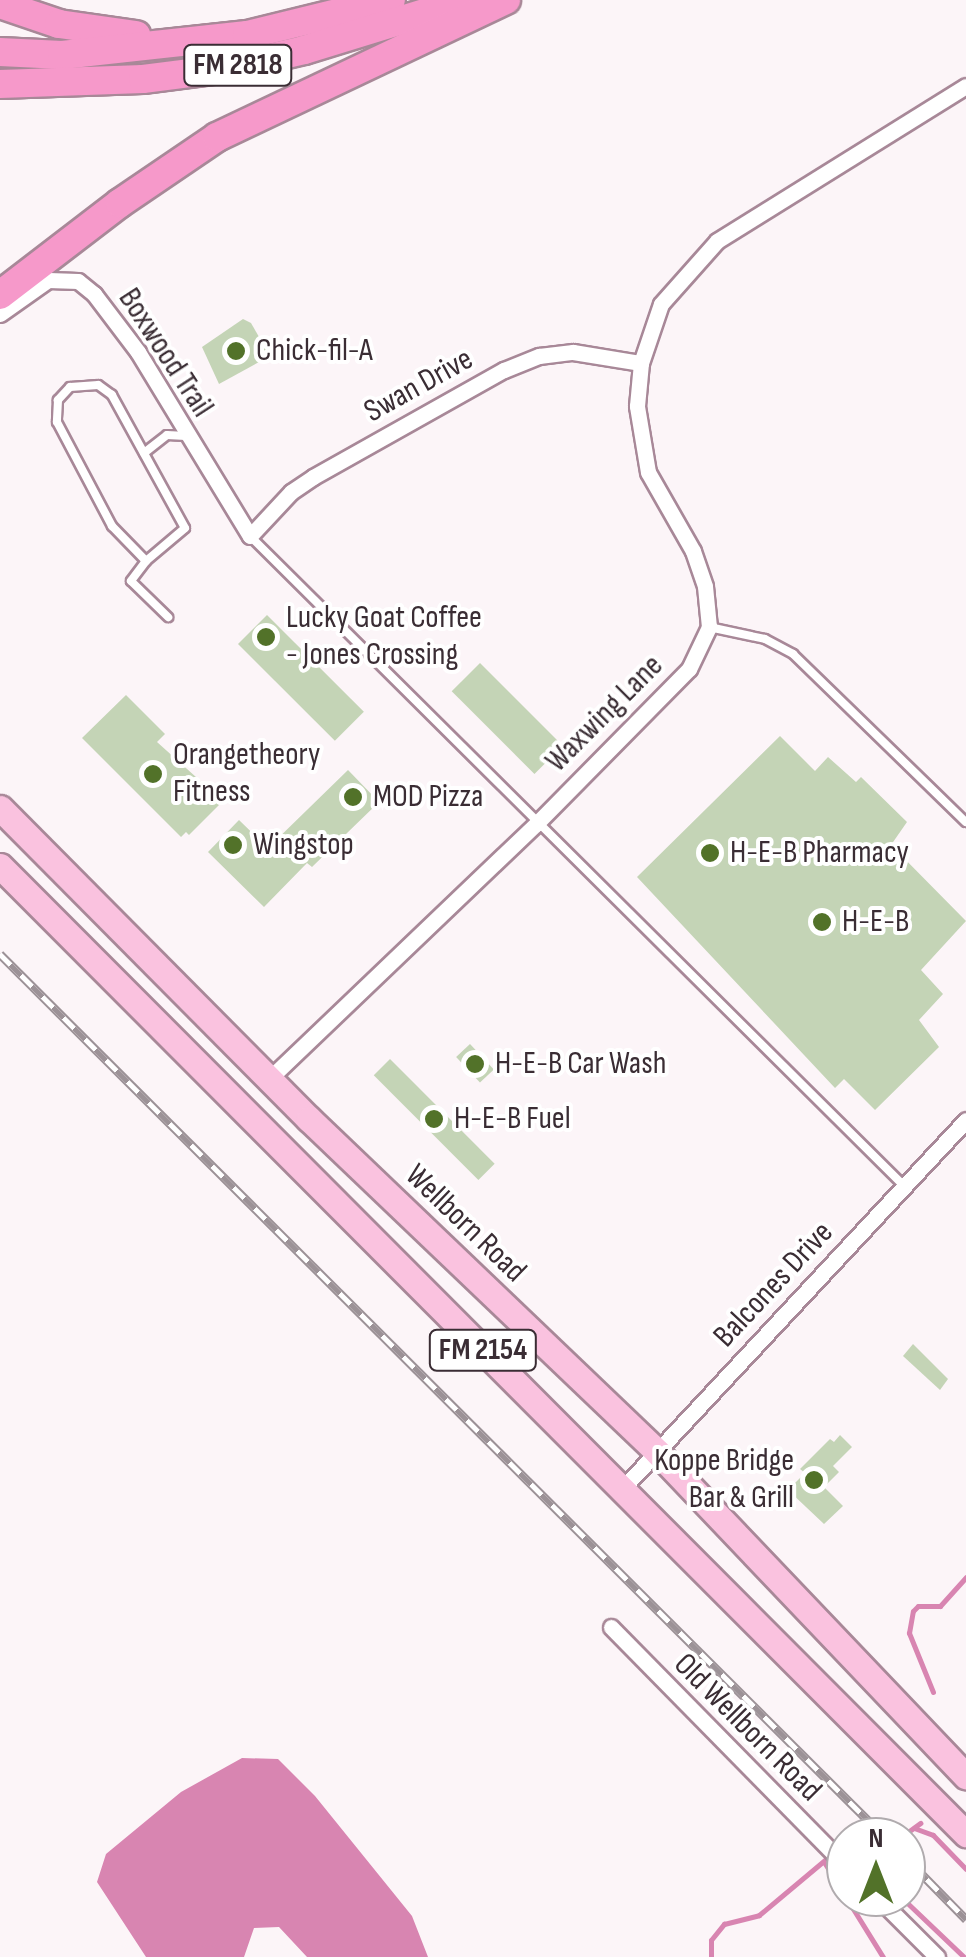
<!DOCTYPE html>
<style>
body{margin:0}
#map{position:relative;width:966px;height:1957px;overflow:hidden;background:#fcf5f8;font-family:"Sofia Sans Condensed",sans-serif}
div>[style]{position:absolute}
.water>*{inset:0;background:#d885b1}
.stream>*{height:5px;margin:-2.5px;padding:0 2.5px;transform-origin:2.5px;border-radius:2.5px;background:#d885b1}
.building>*{inset:0;background:#c4d4b6;transform-origin:0 0}
.roads{filter:drop-shadow(2px 0 #a88898) drop-shadow(-2px 0 #a88898) drop-shadow(0 2px #a88898) drop-shadow(0 -2px #a88898)}
.lane>*{height:8px;margin:-4px;padding:0 4px;transform-origin:4px;border-radius:4px;background:#fff}
.street>*{height:15px;margin:-7.5px;padding:0 7.5px;transform-origin:7.5px;border-radius:7.5px;background:#fff}
.primary>*{height:25px;margin:-12.5px;padding:0 12.5px;transform-origin:12.5px;border-radius:12.5px;background:#fac2df}
.highway>*{height:28px;margin:-14px;padding:0 14px;transform-origin:14px;border-radius:14px;background:#f699ca}
.rail>*{height:9px;margin-top:-4.5px;transform-origin:0;background:repeating-linear-gradient(90deg,#fff 0 15px,#9c9297 0 30px);box-sizing:border-box;border-block:2px solid #9c9297}
.dots>*{width:28px;height:28px;translate:-50% -50%;box-sizing:border-box;border:5px solid #fff;border-radius:50%}
span{translate:-50% -50%;white-space:nowrap;text-align:center;line-height:1.15;-webkit-text-stroke:8px #fff;paint-order:stroke}
.shield-label span{padding:2px 8px;background:#fff;border:2px solid;border-radius:8px;-webkit-text-stroke-width:0}
.shield-label{font-size:30px;color:#3a2d34;font-weight:700}
.poi-label{font-size:32px;color:#3a2d34}
.left{translate:0 -50%;text-align:left}
.right{translate:-100% -50%;text-align:right}
.street-label{font-size:32px;color:#3a2d34}
.north{position:absolute;left:826px;top:1817px;width:100px;height:100px;box-sizing:border-box;background:#fff;border:2px solid #b0abae;border-radius:50%;rotate:0deg;font-size:28px;font-weight:700;line-height:40px;text-align:center;color:#3a2d34}
.north::after{content:'';display:block;margin:auto;width:35px;height:45px;background:#527229;clip-path:polygon(50% 0,100% 100%,50% 72%,0 100%)}
</style>
<div id="map">
<div class="water">
<i style="clip-path:polygon(242px 1758px,278px 1759px,315px 1796px,412px 1916px,428px 1957px,307px 1957px,279px 1927px,254px 1928px,244px 1957px,146px 1957px,97px 1882px,106px 1854px,181px 1792px)"></i>
</div>
<div class="stream">
<i style="left:933px;top:1692px;width:64px;rotate:-112.1deg"></i>
<i style="left:909px;top:1633px;width:22px;rotate:-80deg"></i>
<i style="left:913px;top:1611px;width:7px;rotate:-45deg"></i>
<i style="left:918px;top:1606px;width:22px"></i>
<i style="left:940px;top:1606px;width:39px;rotate:-48deg"></i>
<i style="left:914px;top:1828px;width:20px;rotate:20deg"></i>
<i style="left:933px;top:1835px;width:47px;rotate:45.9deg"></i>
<i style="left:901px;top:1837px;width:24px;rotate:-36deg"></i>
<i style="left:824px;top:1862px;width:112px;rotate:58.2deg"></i>
<i style="left:901px;top:1897px;width:87px;rotate:43.6deg"></i>
<i style="left:711px;top:1957px;width:17px;rotate:-90deg"></i>
<i style="left:711px;top:1940px;width:21px;rotate:-51deg"></i>
<i style="left:724px;top:1924px;width:36px;rotate:-14deg"></i>
<i style="left:759px;top:1915px;width:104px;rotate:-39.9deg"></i>
<i style="left:839px;top:1848px;width:7px"></i>
</div>
<div class="building">
<i style="clip-path:polygon(243px 319px,251px 323px,270px 356px,219px 384px,202px 347px)"></i>
<i style="left:267px;top:615px;width:137px;height:41px;rotate:45deg"></i>
<i style="left:480px;top:663px;width:117px;height:40px;rotate:45deg"></i>
<i style="clip-path:polygon(126px 695px,165px 734px,157px 742px,216px 795px,212px 798px,219px 805px,189px 835px,186px 832px,181px 837px,82px 738px)"></i>
<i style="clip-path:polygon(780px 736px,815px 771px,828px 757px,856px 782px,861px 777px,907px 822px,891px 845px,966px 921px,921px 970px,943px 994px,919px 1020px,939px 1047px,875px 1110px,844px 1079px,835px 1088px,637px 877px)"></i>
<i style="clip-path:polygon(348px 770px,379px 802px,312px 867px,307px 863px,264px 907px,208px 852px,239px 820px,268px 848px)"></i>
<i style="left:470px;top:1044px;width:35px;height:19px;rotate:47deg"></i>
<i style="left:390px;top:1059px;width:148px;height:23px;rotate:45deg"></i>
<i style="clip-path:polygon(913px 1344px,948px 1379px,940px 1390px,903px 1356px)"></i>
<i style="clip-path:polygon(840px 1435px,852px 1447px,833px 1466px,839px 1472px,824px 1487px,843px 1506px,824px 1524px,788px 1490px,805px 1473px,800px 1469px,830px 1439px,834px 1442px)"></i>
</div>
<div class="roads">
<div class="lane">
<i style="left:144px;top:453px;width:29px;rotate:-38deg"></i>
<i style="left:167px;top:435px;width:19px;rotate:3deg"></i>
<i style="left:250px;top:536px;width:922px;rotate:44.82deg"></i>
<i style="left:146px;top:561px;width:51px;rotate:-40.2deg"></i>
<i style="left:185px;top:528px;width:152px;rotate:-118.8deg"></i>
<i style="left:112px;top:395px;width:17px;rotate:-144deg"></i>
<i style="left:98px;top:385px;width:28px;rotate:176deg"></i>
<i style="left:70px;top:387px;width:18px;rotate:133deg"></i>
<i style="left:58px;top:400px;width:22px;rotate:93deg"></i>
<i style="left:57px;top:422px;width:118px;rotate:62.1deg"></i>
<i style="left:112px;top:526px;width:49px;rotate:45.8deg"></i>
<i style="left:146px;top:561px;width:25px;rotate:127deg"></i>
<i style="left:131px;top:581px;width:52px;rotate:44.2deg"></i>
<i style="left:709px;top:627px;width:57px;rotate:12.1deg"></i>
<i style="left:765px;top:639px;width:32px;rotate:28deg"></i>
<i style="left:793px;top:654px;width:241px;rotate:44.2deg"></i>
</div>
<div class="street">
<i style="left:0;top:314px;width:59px;rotate:-35.3deg"></i>
<i style="left:48px;top:280px;width:30px;rotate:2deg"></i>
<i style="left:78px;top:281px;width:21px;rotate:39deg"></i>
<i style="left:94px;top:294px;width:73px;rotate:52.8deg"></i>
<i style="left:138px;top:352px;width:215px;rotate:58.7deg"></i>
<i style="left:250px;top:536px;width:60px;rotate:-47deg"></i>
<i style="left:291px;top:492px;width:27px;rotate:-34deg"></i>
<i style="left:313px;top:477px;width:219px;rotate:-29.3deg"></i>
<i style="left:504px;top:370px;width:38px;rotate:-22deg"></i>
<i style="left:539px;top:356px;width:34px;rotate:-7deg"></i>
<i style="left:573px;top:352px;width:69px;rotate:9.2deg"></i>
<i style="left:269px;top:1079px;width:369px;rotate:-43.7deg"></i>
<i style="left:536px;top:824px;width:218px;rotate:-45.4deg"></i>
<i style="left:689px;top:669px;width:47px;rotate:-64.5deg"></i>
<i style="left:709px;top:627px;width:41px;rotate:-95.6deg"></i>
<i style="left:705px;top:586px;width:37px;rotate:-109deg"></i>
<i style="left:693px;top:551px;width:91px;rotate:-119.7deg"></i>
<i style="left:648px;top:472px;width:67px;rotate:-99.5deg"></i>
<i style="left:637px;top:406px;width:43px;rotate:-84.7deg"></i>
<i style="left:641px;top:363px;width:62px;rotate:-71.3deg"></i>
<i style="left:661px;top:304px;width:84px;rotate:-48.4deg"></i>
<i style="left:717px;top:241px;width:293px;rotate:-31.9deg"></i>
<i style="left:623px;top:1488px;width:503px;rotate:-47.01deg"></i>
<i style="left:611px;top:1627px;width:335px;rotate:45.5deg"></i>
<i style="left:877px;top:1897px;width:85px;rotate:45deg"></i>
</div>
<div class="primary">
<i style="left:0;top:808px;width:438px;rotate:45.2deg"></i>
<i style="left:309px;top:1119px;width:482px;rotate:43.7deg"></i>
<i style="left:657px;top:1452px;width:448px;rotate:46.4deg"></i>
<i style="left:0;top:866px;width:1368px;rotate:45.06deg"></i>
</div>
<div class="highway">
<i style="left:0;top:4px;width:62px;rotate:18.7deg"></i>
<i style="left:59px;top:24px;width:78px;rotate:8.1deg"></i>
<i style="left:0;top:52px;width:62px;rotate:2.8deg"></i>
<i style="left:62px;top:55px;width:186px;rotate:-6.2deg"></i>
<i style="left:247px;top:35px;width:148px;rotate:-13.7deg"></i>
<i style="left:0;top:84px;width:143px;rotate:-2deg"></i>
<i style="left:143px;top:79px;width:80px;rotate:-7.2deg"></i>
<i style="left:222px;top:69px;width:84px;rotate:-13deg"></i>
<i style="left:304px;top:50px;width:170px;rotate:-17.1deg"></i>
<i style="left:0;top:295px;width:151px;rotate:-37.5deg"></i>
<i style="left:120px;top:203px;width:117px;rotate:-34.2deg"></i>
<i style="left:217px;top:137px;width:320px;rotate:-25.4deg"></i>
</div>
</div>
<div class="rail">
<i style="left:0;top:954px;width:1250px;rotate:44.94deg"></i>
<i style="left:906px;top:1858px;width:86px;rotate:45.5deg"></i>
</div>
<div class="dots">
<i style="left:236px;top:351px;background:#527229"></i>
<i style="left:266px;top:637px;background:#527229"></i>
<i style="left:153px;top:774px;background:#527229"></i>
<i style="left:353px;top:797px;background:#527229"></i>
<i style="left:233px;top:845px;background:#527229"></i>
<i style="left:710px;top:853px;background:#527229"></i>
<i style="left:822px;top:922px;background:#527229"></i>
<i style="left:475px;top:1064px;background:#527229"></i>
<i style="left:434px;top:1119px;background:#527229"></i>
<i style="left:814px;top:1480px;background:#527229"></i>
</div>
<div class="shield-label">
<span style="left:238px;top:65px">FM 2818</span>
<span style="left:483px;top:1350px">FM 2154</span>
</div>
<div class="poi-label">
<span class="left" style="left:256px;top:351px">Chick-fil-A</span>
<span class="left" style="left:286px;top:637px">Lucky Goat Coffee<br>- Jones Crossing</span>
<span class="left" style="left:173px;top:774px">Orangetheory<br>Fitness</span>
<span class="left" style="left:373px;top:797px">MOD Pizza</span>
<span class="left" style="left:253px;top:845px">Wingstop</span>
<span class="left" style="left:730px;top:853px">H-E-B Pharmacy</span>
<span class="left" style="left:842px;top:922px">H-E-B</span>
<span class="left" style="left:495px;top:1064px">H-E-B Car Wash</span>
<span class="left" style="left:454px;top:1119px">H-E-B Fuel</span>
<span class="right" style="left:794px;top:1480px">Koppe Bridge<br>Bar &amp; Grill</span>
</div>
<div class="street-label">
<span style="left:165px;top:353px;rotate:57deg">Boxwood Trail</span>
<span style="left:419px;top:386px;rotate:-29deg">Swan Drive</span>
<span style="left:605px;top:714px;rotate:-45deg">Waxwing Lane</span>
<span style="left:465px;top:1224px;rotate:44deg">Wellborn Road</span>
<span style="left:774px;top:1285px;rotate:-47deg">Balcones Drive</span>
<span style="left:747px;top:1728px;rotate:45deg">Old Wellborn Road</span>
</div>
<div class="north">N</div>
</div>
